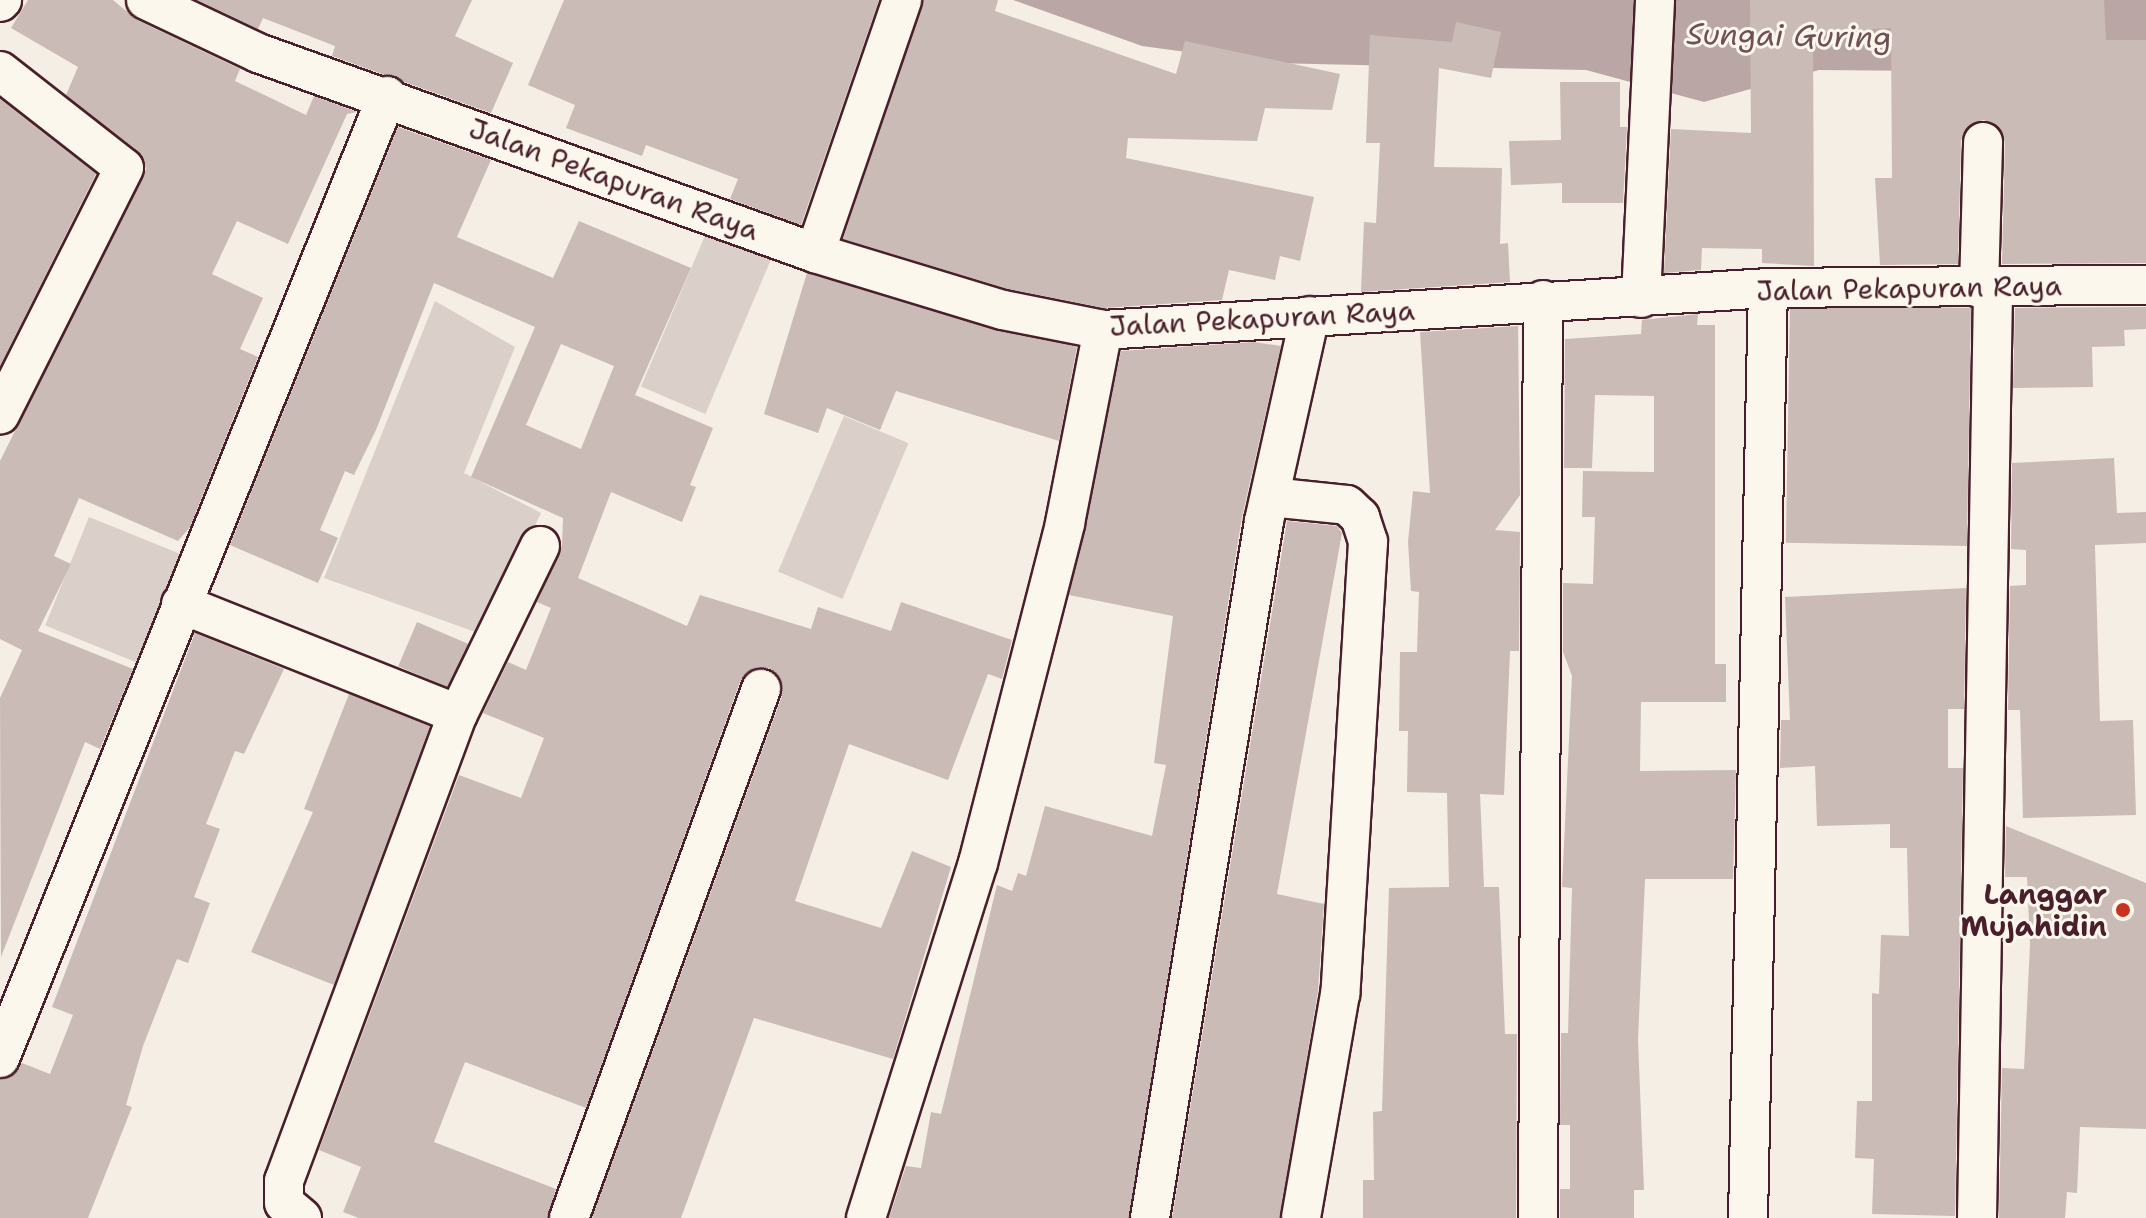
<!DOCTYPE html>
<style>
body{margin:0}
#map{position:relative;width:2146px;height:1218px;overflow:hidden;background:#f4eee4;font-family:"Shantell Sans",sans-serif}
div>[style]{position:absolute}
.green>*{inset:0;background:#dbd0c9;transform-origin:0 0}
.water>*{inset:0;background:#baa7a5}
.building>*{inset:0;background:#cabbb6;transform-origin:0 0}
.roads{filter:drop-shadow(2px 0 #4a1f2b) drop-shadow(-2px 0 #4a1f2b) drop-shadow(0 2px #4a1f2b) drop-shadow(0 -2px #4a1f2b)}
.minor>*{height:38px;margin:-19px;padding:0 19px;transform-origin:19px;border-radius:19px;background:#fbf7ec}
.dots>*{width:22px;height:22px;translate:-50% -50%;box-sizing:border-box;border:4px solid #fbf7ec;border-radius:50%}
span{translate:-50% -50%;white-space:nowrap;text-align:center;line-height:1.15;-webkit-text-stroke:6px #fbf7ec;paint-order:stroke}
.street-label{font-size:28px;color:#4a1f2b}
.poi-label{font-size:28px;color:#4a1f2b;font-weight:700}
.right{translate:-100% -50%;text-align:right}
.water-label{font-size:30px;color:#714f56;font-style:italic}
</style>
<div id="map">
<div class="green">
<i style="left:707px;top:231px;width:70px;height:169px;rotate:23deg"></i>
<i style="clip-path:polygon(435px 301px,515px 347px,464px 473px,541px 513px,481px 634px,324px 578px)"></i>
<i style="left:844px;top:416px;width:70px;height:169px;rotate:23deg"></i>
<i style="left:89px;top:517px;width:104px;height:117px;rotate:22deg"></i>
</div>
<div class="water">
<i style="clip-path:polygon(1013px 0,2146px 0,2146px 73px,1819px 70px,1704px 102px,1586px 70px,1267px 63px,1142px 46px)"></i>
</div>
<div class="building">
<i style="clip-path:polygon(28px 0,113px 0,137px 20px,240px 69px,235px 81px,306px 115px,314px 96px,357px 112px,347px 114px,288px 244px,237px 221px,212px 274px,263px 298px,240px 349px,258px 357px,190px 527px,178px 541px,79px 498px,54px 556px,71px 564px,38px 631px,133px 669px,100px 749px,85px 742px,1px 957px,0 698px,22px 650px,0 639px,0 461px,146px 169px,138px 151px,66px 95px,78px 67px,11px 28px)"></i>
<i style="clip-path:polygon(197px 0,472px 0,455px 36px,513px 63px,491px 113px,332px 56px,335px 46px,263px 18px,258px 29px)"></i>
<i style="clip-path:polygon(564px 0,879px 0,801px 225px,730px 199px,738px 179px,646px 145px,642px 156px,566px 128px,575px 105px,528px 85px)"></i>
<i style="clip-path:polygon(923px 0,998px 0,995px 11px,1176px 74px,1185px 41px,1340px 74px,1332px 110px,1265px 108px,1257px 141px,1128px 138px,1126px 158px,1314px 197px,1300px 261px,1280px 256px,1275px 280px,1229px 270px,1222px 300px,1104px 308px,1008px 289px,843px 239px)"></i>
<i style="clip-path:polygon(1750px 0,2104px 0,2106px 40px,2146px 40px,2146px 263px,2002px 264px,2005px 142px,1995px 124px,1983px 120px,1965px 130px,1961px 141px,1958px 264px,1880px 265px,1875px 178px,1892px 178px,1891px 28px,1813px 33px,1814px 266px,1762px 263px,1762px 249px,1702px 248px,1701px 270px,1664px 273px,1671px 129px,1751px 133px)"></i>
<i style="clip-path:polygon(1456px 22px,1501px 32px,1491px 78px,1439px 68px,1434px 167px,1502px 168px,1500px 244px,1508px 243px,1510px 282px,1361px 292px,1364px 222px,1376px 223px,1380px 143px,1366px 143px,1370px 35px,1452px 42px)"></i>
<i style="clip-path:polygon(1560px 82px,1620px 82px,1620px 127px,1627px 127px,1623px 203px,1562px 203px,1562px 183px,1511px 185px,1509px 141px,1561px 140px)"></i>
<i style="clip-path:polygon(0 99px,96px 174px,0 366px)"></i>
<i style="clip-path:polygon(evenodd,398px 127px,491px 160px,457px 237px,553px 278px,579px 221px,691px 268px,635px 395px,713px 428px,690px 485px,696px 487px,682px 522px,611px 492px,578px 578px,687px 626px,700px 595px,811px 629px,818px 607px,891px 631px,901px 602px,1012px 640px,1002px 679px,988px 674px,948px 780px,849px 744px,795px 901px,881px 928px,912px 851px,951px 867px,893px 1059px,754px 1018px,681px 1218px,592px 1218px,782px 696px,778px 676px,768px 668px,748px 672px,740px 682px,586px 1108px,465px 1062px,434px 1142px,556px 1189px,548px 1218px,359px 1218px,343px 1212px,361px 1167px,319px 1150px,459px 775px,521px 798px,544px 738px,483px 713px,508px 662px,526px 670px,551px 608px,537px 602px,562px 545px,563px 518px,471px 477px,535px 327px,434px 283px,376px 430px,354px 475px,345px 471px,320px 530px,338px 538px,318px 583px,230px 545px,398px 127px,561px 344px,614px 366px,581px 449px,526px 425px,561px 344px)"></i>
<i style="clip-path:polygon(807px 273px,1077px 347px,1059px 441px,896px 391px,880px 430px,827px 408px,818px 433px,764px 414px)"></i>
<i style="clip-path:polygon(2146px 307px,2146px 329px,2124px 330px,2125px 346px,2092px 347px,2093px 387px,2013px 388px,2015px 308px)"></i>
<i style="left:1971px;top:308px;width:238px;height:181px;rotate:91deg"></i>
<i style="clip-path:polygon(1698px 314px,1697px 325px,1715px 325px,1715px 664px,1726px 664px,1726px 702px,1641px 702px,1640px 771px,1736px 770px,1733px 879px,1645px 879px,1638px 1040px,1644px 1190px,1634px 1190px,1634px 1218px,1560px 1218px,1560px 1189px,1570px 1189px,1570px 1125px,1560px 1125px,1561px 1033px,1568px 1033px,1572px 888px,1562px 887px,1572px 676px,1563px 652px,1563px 583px,1593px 584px,1595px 517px,1582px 517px,1583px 471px,1654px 472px,1654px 396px,1595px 395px,1592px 468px,1564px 468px,1565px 339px,1641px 334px,1642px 320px)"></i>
<i style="clip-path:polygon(1518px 326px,1520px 495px,1495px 530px,1520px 532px,1519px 651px,1510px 651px,1504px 795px,1480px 794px,1484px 887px,1499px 887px,1505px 1034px,1517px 1034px,1516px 1218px,1363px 1218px,1363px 1180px,1374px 1180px,1373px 1112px,1382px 1111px,1389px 888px,1449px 887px,1447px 793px,1407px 792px,1408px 731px,1399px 731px,1400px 652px,1417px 652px,1419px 592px,1411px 591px,1408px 542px,1413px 491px,1430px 493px,1420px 332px)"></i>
<i style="clip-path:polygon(1254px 342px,1281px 346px,1242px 517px,1129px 1218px,889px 1218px,906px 1166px,921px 1168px,931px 1112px,941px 1114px,997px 885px,1012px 891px,1018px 873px,1026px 876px,1045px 806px,1152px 836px,1166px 765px,1154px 763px,1173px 616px,1069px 595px,1121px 351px)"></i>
<i style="clip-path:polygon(2114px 458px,2117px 513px,2146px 512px,2146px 543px,2095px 545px,2100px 721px,2133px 720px,2136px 815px,2023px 818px,2020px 710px,2008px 710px,2010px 586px,2026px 585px,2026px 550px,2011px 549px,2012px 463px)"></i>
<i style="clip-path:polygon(1287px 521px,1337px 526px,1342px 533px,1277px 894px,1324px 904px,1318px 991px,1280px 1218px,1172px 1218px)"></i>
<i style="clip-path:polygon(1966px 588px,1964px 709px,1948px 709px,1948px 768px,1963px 768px,1955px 1216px,1872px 1214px,1874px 1159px,1855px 1158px,1857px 1101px,1872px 1101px,1872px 993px,1879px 994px,1881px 935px,1909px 936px,1907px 848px,1890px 848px,1890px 824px,1817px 826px,1815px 766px,1780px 768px,1781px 720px,1790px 720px,1785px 597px)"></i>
<i style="left:417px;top:622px;width:56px;height:48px;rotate:23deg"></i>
<i style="clip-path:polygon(195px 633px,284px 669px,244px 754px,235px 751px,206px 824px,220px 829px,194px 897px,210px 903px,188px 963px,177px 959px,143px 1046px,126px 1105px,132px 1107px,88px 1218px,0 1218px,0 1080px,22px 1063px,50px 1074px,73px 1015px,52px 1007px)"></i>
<i style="clip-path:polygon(349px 694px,430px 726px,334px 985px,251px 952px,313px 812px,304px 809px)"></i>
<i style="clip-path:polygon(2006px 826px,2146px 883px,2146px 1129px,2080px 1127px,2077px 1193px,2067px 1192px,2065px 1218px,1999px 1218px,2002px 1068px,2024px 1069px,2030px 944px,2027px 877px,2005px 877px)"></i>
</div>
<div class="roads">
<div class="minor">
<i style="left:146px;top:0;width:124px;rotate:25.3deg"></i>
<i style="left:258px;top:53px;width:592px;rotate:19.75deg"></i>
<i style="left:815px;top:253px;width:196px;rotate:16.9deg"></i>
<i style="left:1003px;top:310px;width:102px;rotate:11.3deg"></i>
<i style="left:1103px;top:330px;width:666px;rotate:-3.61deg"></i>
<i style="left:1768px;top:288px;width:378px;rotate:-0.5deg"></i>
<i style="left:0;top:2px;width:3px;rotate:-45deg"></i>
<i style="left:0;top:71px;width:157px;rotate:38deg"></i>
<i style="left:124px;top:168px;width:276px;rotate:116.7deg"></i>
<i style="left:815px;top:253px;width:268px;rotate:-71deg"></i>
<i style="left:1979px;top:288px;width:146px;rotate:-88.4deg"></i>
<i style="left:1641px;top:298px;width:298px;rotate:-87.3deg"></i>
<i style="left:1270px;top:497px;width:77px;rotate:5.9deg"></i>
<i style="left:1347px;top:505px;width:18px;rotate:43deg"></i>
<i style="left:1360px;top:517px;width:26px;rotate:72deg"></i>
<i style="left:1368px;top:542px;width:453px;rotate:93.5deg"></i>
<i style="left:1340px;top:994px;width:227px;rotate:99.9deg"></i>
<i style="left:181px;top:604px;width:298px;rotate:21.7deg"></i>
<i style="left:458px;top:714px;width:187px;rotate:-64deg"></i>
<i style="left:0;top:1058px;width:1037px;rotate:-68.09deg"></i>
<i style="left:302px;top:1218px;width:23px;rotate:-140deg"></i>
<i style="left:284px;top:1203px;width:22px;rotate:-90deg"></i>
<i style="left:284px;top:1181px;width:498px;rotate:-69.6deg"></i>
<i style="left:569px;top:1218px;width:563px;rotate:-70.05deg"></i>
<i style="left:866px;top:1218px;width:372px;rotate:-72.5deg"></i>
<i style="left:978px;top:863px;width:351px;rotate:-75.6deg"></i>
<i style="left:1065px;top:523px;width:197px;rotate:-78.9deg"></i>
<i style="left:1150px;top:1218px;width:706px;rotate:-80.71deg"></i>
<i style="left:1264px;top:521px;width:210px;rotate:-77.4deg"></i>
<i style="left:1538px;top:1218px;width:918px;rotate:-89.69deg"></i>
<i style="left:1748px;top:1218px;width:930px;rotate:-88.77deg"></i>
<i style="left:1977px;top:1218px;width:930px;rotate:-89.01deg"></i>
</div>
</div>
<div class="dots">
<i style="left:2123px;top:910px;background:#c8321e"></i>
</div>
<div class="street-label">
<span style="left:614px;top:179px;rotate:20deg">Jalan Pekapuran Raya</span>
<span style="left:1909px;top:288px;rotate:-1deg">Jalan Pekapuran Raya</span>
<span style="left:1262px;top:318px;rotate:-3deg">Jalan Pekapuran Raya</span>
</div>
<div class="poi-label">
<span class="right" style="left:2107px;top:910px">Langgar<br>Mujahidin</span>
</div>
<div class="water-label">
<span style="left:1789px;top:36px;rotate:1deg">Sungai Guring</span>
</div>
</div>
